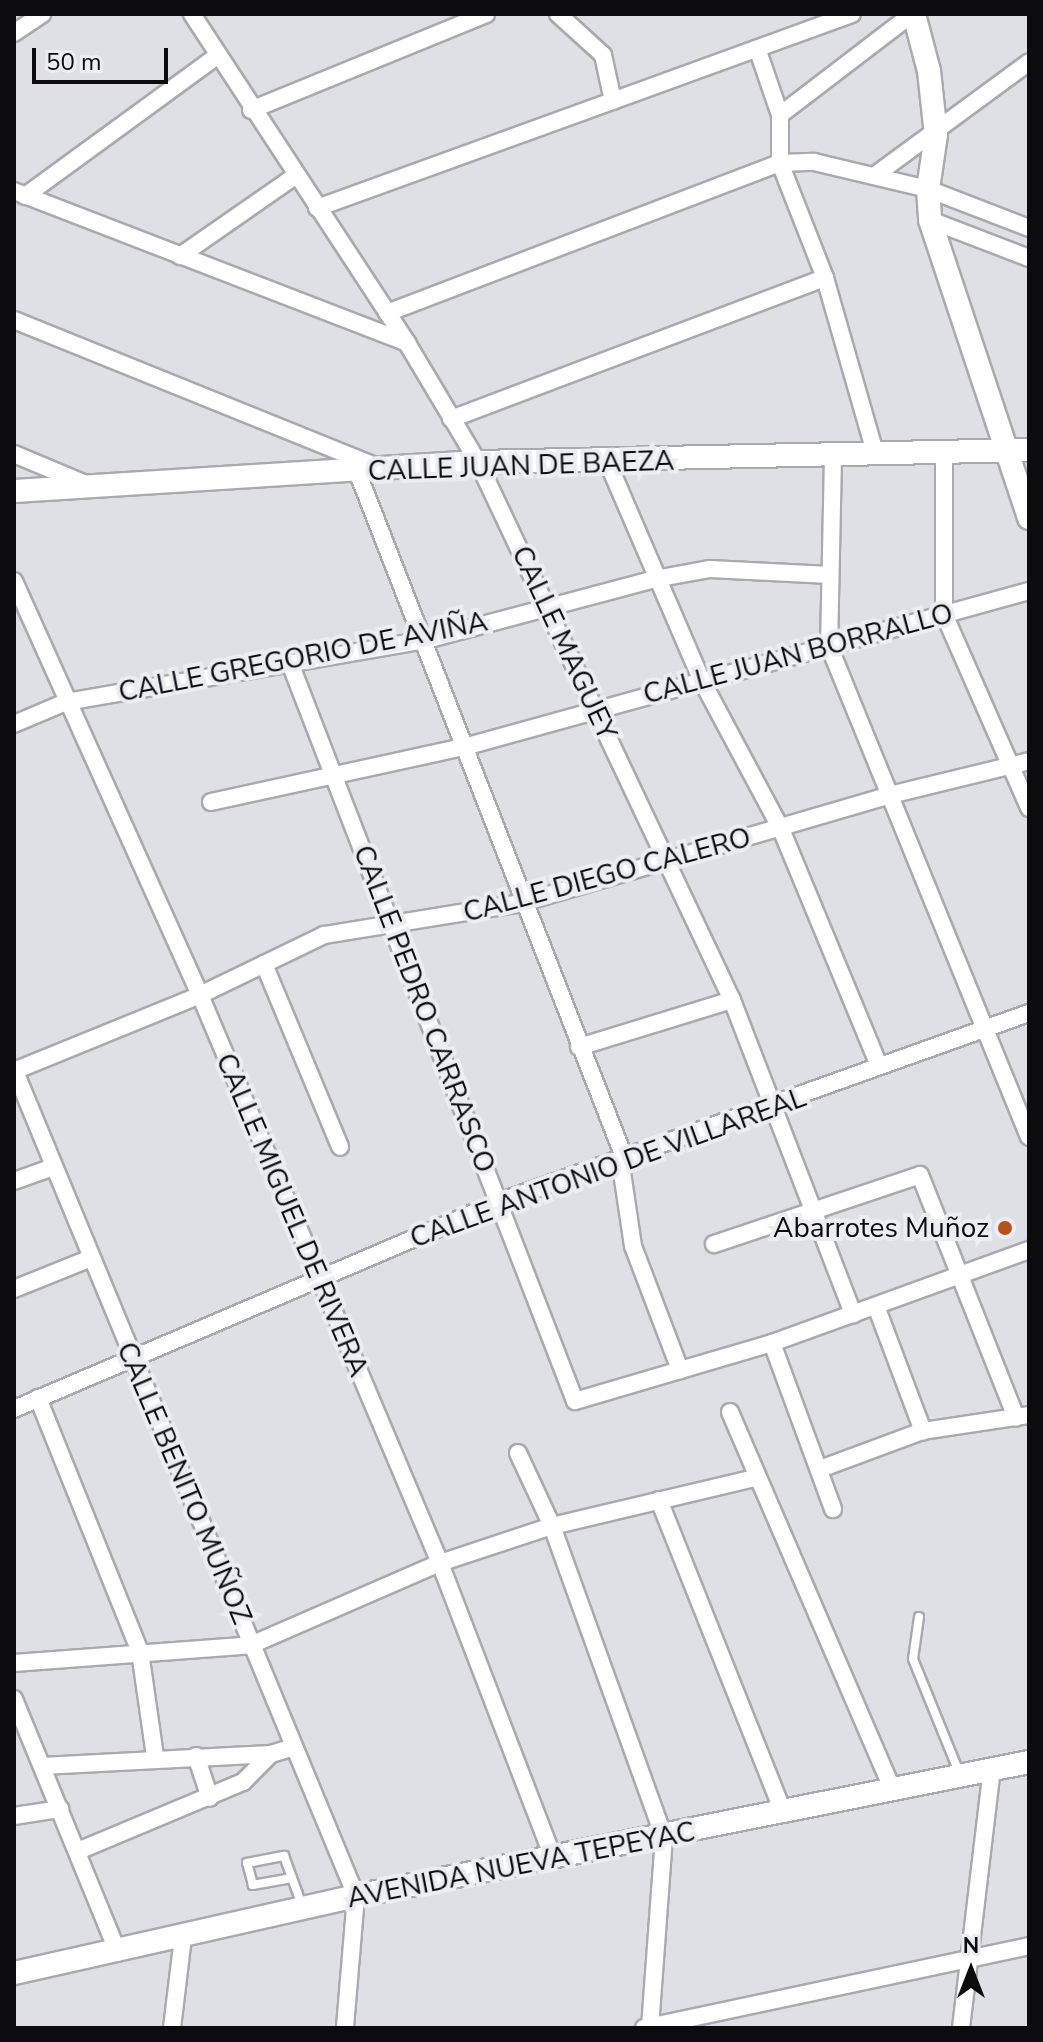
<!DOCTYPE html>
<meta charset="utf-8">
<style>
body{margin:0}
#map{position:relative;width:1043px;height:2042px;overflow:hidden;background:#dfdfe6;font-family:"Nunito Sans",sans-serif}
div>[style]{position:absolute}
.roads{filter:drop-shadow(2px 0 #a9a9b0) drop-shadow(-2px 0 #a9a9b0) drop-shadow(0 2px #a9a9b0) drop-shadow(0 -2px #a9a9b0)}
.lane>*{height:8px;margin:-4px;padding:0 4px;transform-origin:4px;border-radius:4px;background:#fff}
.street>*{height:16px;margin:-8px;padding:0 8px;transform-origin:8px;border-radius:8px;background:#fff}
.secondary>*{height:22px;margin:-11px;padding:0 11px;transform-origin:11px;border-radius:11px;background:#fff}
.dots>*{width:22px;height:22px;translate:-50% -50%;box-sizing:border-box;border:4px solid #ececf3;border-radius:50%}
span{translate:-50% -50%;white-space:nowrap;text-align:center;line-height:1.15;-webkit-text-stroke:8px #ececf3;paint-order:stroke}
.street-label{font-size:28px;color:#0c0c0f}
.poi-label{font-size:28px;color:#0c0c0f}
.right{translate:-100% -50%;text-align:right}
.frame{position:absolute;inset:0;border:16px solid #0c0c0f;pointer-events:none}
.north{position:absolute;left:931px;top:1930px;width:80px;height:80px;-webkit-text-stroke:6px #ececf3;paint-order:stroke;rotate:0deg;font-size:22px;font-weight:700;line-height:32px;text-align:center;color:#0c0c0f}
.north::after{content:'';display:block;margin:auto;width:28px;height:36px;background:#0c0c0f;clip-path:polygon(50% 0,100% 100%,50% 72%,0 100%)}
.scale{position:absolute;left:32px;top:48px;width:136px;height:36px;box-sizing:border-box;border:4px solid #0c0c0f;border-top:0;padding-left:10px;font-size:24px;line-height:28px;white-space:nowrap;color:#0c0c0f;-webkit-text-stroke:6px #ececf3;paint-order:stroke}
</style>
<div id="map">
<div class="roads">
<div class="lane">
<i style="left:919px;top:1617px;width:42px;rotate:98.1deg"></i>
<i style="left:913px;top:1659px;width:125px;rotate:67.9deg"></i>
<i style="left:292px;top:1878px;width:40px;rotate:170deg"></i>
<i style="left:253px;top:1885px;width:23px;rotate:-105deg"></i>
<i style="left:247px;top:1863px;width:38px;rotate:-11deg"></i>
<i style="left:284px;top:1856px;width:40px;rotate:69.8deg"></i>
<i style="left:298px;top:1894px;width:15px;rotate:74deg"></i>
</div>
<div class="street">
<i style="left:192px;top:14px;width:393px;rotate:56.8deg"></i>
<i style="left:407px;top:343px;width:139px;rotate:59.2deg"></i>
<i style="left:478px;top:462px;width:595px;rotate:64.73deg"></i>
<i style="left:732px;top:1000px;width:337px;rotate:68.9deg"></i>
<i style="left:558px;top:14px;width:61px;rotate:42.3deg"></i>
<i style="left:603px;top:55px;width:47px;rotate:77.7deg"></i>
<i style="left:14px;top:33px;width:34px;rotate:-34deg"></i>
<i style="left:758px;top:51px;width:68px;rotate:71deg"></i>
<i style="left:780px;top:115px;width:48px;rotate:90deg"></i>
<i style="left:780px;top:163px;width:123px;rotate:68.6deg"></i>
<i style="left:825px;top:278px;width:185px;rotate:74deg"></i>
<i style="left:251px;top:110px;width:254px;rotate:-22.2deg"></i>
<i style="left:780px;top:115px;width:166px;rotate:-37.4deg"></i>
<i style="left:874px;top:176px;width:192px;rotate:-36.3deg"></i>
<i style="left:14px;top:191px;width:421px;rotate:21.1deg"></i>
<i style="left:25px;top:196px;width:238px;rotate:-36.1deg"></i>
<i style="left:317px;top:208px;width:569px;rotate:-19.93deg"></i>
<i style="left:930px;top:220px;width:106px;rotate:21deg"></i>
<i style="left:180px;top:256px;width:140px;rotate:-34.8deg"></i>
<i style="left:387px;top:313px;width:421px;rotate:-20.9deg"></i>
<i style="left:780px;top:163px;width:34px;rotate:-2deg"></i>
<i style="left:814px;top:162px;width:117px;rotate:13.3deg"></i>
<i style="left:928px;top:189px;width:108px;rotate:21.1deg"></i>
<i style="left:14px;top:320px;width:390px;rotate:22deg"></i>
<i style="left:451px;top:419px;width:400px;rotate:-20.7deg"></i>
<i style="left:14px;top:454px;width:80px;rotate:22.7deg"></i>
<i style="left:944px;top:455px;width:159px;rotate:90deg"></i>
<i style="left:944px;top:614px;width:212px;rotate:66.3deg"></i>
<i style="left:833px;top:457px;width:189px;rotate:91.2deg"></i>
<i style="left:829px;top:646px;width:530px;rotate:67.84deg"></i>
<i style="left:608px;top:463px;width:237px;rotate:66.7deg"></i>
<i style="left:702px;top:681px;width:168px;rotate:61.9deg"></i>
<i style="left:781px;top:829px;width:256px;rotate:67.5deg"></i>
<i style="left:357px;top:471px;width:736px;rotate:68.73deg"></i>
<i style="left:14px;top:581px;width:454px;rotate:65.8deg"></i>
<i style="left:200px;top:995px;width:617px;rotate:67.09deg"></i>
<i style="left:440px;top:1563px;width:315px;rotate:69deg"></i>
<i style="left:290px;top:663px;width:791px;rotate:68.88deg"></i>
<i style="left:575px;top:1401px;width:205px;rotate:-16.4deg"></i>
<i style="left:772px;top:1343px;width:273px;rotate:-19.9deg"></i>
<i style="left:14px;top:724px;width:56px;rotate:-22.9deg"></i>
<i style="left:66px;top:702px;width:365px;rotate:-9.8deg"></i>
<i style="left:426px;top:640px;width:237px;rotate:-14.9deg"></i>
<i style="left:655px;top:579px;width:56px;rotate:-10.3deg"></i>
<i style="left:710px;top:569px;width:120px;rotate:2.9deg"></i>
<i style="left:211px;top:802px;width:259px;rotate:-12.3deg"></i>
<i style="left:464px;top:747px;width:586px;rotate:-15.44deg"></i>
<i style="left:264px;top:964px;width:198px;rotate:67.4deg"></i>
<i style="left:579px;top:1047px;width:160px;rotate:-17.1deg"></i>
<i style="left:14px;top:1069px;width:895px;rotate:67.53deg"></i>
<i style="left:356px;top:1896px;width:132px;rotate:94.8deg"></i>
<i style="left:14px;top:1071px;width:201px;rotate:-22.2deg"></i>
<i style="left:200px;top:995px;width:138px;rotate:-25.8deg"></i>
<i style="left:324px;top:935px;width:200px;rotate:-9.2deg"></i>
<i style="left:521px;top:903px;width:384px;rotate:-16.3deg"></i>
<i style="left:890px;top:795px;width:143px;rotate:-13.7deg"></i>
<i style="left:620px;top:1159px;width:88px;rotate:81.5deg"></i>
<i style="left:633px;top:1246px;width:133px;rotate:69.2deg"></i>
<i style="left:14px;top:1181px;width:41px;rotate:-19.7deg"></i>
<i style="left:714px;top:1244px;width:217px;rotate:-18.5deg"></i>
<i style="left:920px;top:1175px;width:261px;rotate:68.4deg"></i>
<i style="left:14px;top:1289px;width:83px;rotate:-21.9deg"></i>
<i style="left:876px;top:1306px;width:134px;rotate:69.4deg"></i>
<i style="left:772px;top:1343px;width:177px;rotate:69.8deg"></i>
<i style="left:38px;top:1398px;width:274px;rotate:68.1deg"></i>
<i style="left:140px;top:1652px;width:105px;rotate:81.8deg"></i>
<i style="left:14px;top:1409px;width:527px;rotate:-23.11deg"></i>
<i style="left:499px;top:1202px;width:563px;rotate:-19.63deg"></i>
<i style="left:730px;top:1412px;width:410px;rotate:66.7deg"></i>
<i style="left:518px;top:1453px;width:81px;rotate:65deg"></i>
<i style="left:552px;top:1526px;width:331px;rotate:70.2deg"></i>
<i style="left:664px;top:1837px;width:192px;rotate:94.2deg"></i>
<i style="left:820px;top:1469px;width:110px;rotate:-20.3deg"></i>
<i style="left:923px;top:1431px;width:107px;rotate:-8.6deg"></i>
<i style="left:659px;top:1500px;width:335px;rotate:68.3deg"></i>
<i style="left:14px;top:1663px;width:238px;rotate:-4.3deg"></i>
<i style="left:251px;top:1645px;width:206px;rotate:-23.5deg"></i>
<i style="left:440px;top:1563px;width:118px;rotate:-18.3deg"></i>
<i style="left:552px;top:1526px;width:209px;rotate:-13.3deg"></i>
<i style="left:14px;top:1699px;width:274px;rotate:67.7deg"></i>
<i style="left:196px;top:1756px;width:44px;rotate:71.6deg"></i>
<i style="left:42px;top:1766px;width:229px;rotate:-3deg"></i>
<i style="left:271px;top:1754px;width:24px;rotate:-17deg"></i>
<i style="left:14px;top:1816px;width:47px;rotate:-8.7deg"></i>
<i style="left:78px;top:1851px;width:179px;rotate:-22.7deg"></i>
<i style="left:243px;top:1782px;width:40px;rotate:-45deg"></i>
<i style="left:172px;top:2028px;width:92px;rotate:-83.1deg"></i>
<i style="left:644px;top:2028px;width:394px;rotate:-12deg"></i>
<i style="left:961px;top:2028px;width:261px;rotate:-83.2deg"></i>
</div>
<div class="secondary">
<i style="left:914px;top:14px;width:59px;rotate:75.3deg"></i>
<i style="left:929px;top:71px;width:64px;rotate:83.8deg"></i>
<i style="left:936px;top:135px;width:55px;rotate:98.4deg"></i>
<i style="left:928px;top:189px;width:31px;rotate:86deg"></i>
<i style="left:930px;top:220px;width:314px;rotate:71.6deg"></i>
<i style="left:14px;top:491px;width:465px;rotate:-3.6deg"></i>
<i style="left:478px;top:462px;width:551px;rotate:-1.25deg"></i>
<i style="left:14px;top:1973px;width:351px;rotate:-12.7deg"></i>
<i style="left:356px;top:1896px;width:686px;rotate:-11.26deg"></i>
</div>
</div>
<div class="dots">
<i style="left:1005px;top:1228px;background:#b6531a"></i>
</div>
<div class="street-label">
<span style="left:521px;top:466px;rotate:-2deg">CALLE JUAN DE BAEZA</span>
<span style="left:564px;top:643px;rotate:65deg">CALLE MAGUEY</span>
<span style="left:798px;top:654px;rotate:-15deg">CALLE JUAN BORRALLO</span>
<span style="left:303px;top:657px;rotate:-11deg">CALLE GREGORIO DE AVIÑA</span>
<span style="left:607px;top:875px;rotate:-15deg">CALLE DIEGO CALERO</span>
<span style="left:424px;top:1009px;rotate:69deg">CALLE PEDRO CARRASCO</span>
<span style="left:608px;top:1168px;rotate:-20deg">CALLE ANTONIO DE VILLAREAL</span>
<span style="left:292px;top:1215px;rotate:67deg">CALLE MIGUEL DE RIVERA</span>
<span style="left:184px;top:1483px;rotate:67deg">CALLE BENITO MUÑOZ</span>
<span style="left:521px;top:1865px;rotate:-11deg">AVENIDA NUEVA TEPEYAC</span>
</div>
<div class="poi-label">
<span class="right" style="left:989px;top:1228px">Abarrotes Muñoz</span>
</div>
<div class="frame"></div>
<div class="north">N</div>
<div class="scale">50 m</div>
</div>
